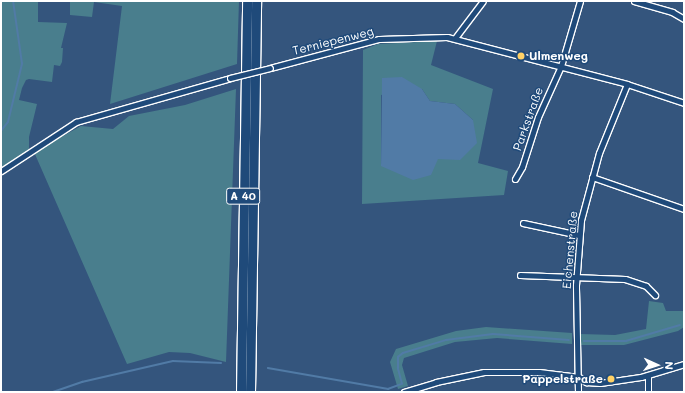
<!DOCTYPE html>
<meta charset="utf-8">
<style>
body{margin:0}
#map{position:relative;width:685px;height:393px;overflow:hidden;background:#34557d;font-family:Mali,sans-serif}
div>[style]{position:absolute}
.green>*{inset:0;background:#497e8d}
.water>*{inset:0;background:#517ba6}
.stream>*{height:1.5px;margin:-0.75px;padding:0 0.75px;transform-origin:0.75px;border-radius:0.75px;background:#517ba6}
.roads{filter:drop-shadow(1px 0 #fff) drop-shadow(-1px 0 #fff) drop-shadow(0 1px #fff) drop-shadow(0 -1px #fff)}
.street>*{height:5px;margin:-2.5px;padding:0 2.5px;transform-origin:2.5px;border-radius:2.5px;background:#1f4a7a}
.highway>*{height:9px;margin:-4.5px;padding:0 4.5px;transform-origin:4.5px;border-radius:4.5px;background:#1f4a7a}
.bridges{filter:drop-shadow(1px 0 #fff) drop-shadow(-1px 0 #fff) drop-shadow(0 1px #fff) drop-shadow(0 -1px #fff)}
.street-bridge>*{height:5px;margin:-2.5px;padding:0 2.5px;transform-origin:2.5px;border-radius:2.5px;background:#1f4a7a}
.dots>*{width:11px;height:11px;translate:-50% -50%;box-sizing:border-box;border:2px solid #1f4a7a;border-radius:50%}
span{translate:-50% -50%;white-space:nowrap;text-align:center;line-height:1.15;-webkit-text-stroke:3px #1f4a7a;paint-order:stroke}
.shield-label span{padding:1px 3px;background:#1f4a7a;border:1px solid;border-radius:3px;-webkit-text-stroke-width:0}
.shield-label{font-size:11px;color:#fff;font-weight:700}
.street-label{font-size:12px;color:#fff}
.poi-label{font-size:12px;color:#fff;font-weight:700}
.left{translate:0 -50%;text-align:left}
.right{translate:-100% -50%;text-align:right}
.frame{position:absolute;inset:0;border:2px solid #fff;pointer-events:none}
.north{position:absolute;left:637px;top:345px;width:40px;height:40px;-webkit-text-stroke:3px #1f4a7a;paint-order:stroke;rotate:93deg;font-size:11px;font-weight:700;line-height:16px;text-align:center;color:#fff}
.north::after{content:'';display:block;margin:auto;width:14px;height:18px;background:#fff;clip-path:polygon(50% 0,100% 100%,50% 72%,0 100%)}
</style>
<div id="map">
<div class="green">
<i style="clip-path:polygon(1px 1px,38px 1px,38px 22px,67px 23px,61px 48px,63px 48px,62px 62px,60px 66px,54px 65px,52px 82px,29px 79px,26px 80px,22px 88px,19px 100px,37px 104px,29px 137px,29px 149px,1px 169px)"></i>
<i style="clip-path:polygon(70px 1px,239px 1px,237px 64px,110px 104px,122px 6px,94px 2px,92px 17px,70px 15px)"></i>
<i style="clip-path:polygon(evenodd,437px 41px,431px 65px,493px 89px,478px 163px,508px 171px,504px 195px,362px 204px,363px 50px,378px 44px,437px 41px,422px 89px,430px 101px,455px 104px,473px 120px,438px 159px,381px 166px,381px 95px,422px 89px)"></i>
<i style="clip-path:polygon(236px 89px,226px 362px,190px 353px,169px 352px,127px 364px,34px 152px,81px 126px,113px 129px,129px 116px,185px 105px)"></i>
<i style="clip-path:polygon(649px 301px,663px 303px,666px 311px,684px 311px,684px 327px,678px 331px,624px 345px,580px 345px,580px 334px,615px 335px,646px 329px)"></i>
<i style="clip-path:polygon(486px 327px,572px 333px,572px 344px,497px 338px,455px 342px,404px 358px,402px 365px,408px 386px,398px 389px,390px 362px,396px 349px,456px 331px)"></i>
</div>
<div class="water">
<i style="clip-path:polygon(402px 77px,422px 89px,430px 101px,455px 104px,473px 120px,477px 143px,460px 160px,438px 159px,431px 175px,413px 180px,381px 166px,382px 78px)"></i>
</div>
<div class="stream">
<i style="left:1px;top:131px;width:11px;rotate:-52deg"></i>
<i style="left:8px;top:122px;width:60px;rotate:-76.4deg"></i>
<i style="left:22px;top:64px;width:64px;rotate:-98.1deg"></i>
<i style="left:584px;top:341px;width:42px"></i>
<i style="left:626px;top:341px;width:56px;rotate:-16.5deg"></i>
<i style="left:268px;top:368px;width:122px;rotate:9.9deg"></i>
<i style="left:388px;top:389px;width:15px;rotate:-20deg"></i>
<i style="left:402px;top:384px;width:16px;rotate:-105deg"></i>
<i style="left:398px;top:369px;width:12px;rotate:-90deg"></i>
<i style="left:398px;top:357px;width:6px;rotate:-39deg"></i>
<i style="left:403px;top:353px;width:45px;rotate:-16.8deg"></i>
<i style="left:446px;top:340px;width:47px;rotate:-7.3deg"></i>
<i style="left:493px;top:334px;width:76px;rotate:4.5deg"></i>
<i style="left:53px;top:392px;width:31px;rotate:-19deg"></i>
<i style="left:82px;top:382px;width:93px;rotate:-13deg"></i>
<i style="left:173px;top:361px;width:48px;rotate:2.4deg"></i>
</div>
<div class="roads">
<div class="street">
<i style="left:634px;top:1px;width:40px;rotate:16deg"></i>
<i style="left:672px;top:12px;width:14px;rotate:30deg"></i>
<i style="left:455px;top:38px;width:46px;rotate:-52.9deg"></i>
<i style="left:270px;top:68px;width:113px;rotate:-14.9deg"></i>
<i style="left:379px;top:39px;width:68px;rotate:-1.7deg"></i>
<i style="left:447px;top:37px;width:186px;rotate:14.6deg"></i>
<i style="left:627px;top:84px;width:60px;rotate:18.4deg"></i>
<i style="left:1px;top:171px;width:90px;rotate:-33.2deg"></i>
<i style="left:76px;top:122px;width:160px;rotate:-15.9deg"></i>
<i style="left:592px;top:177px;width:97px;rotate:19.2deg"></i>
<i style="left:515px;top:179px;width:14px;rotate:-60deg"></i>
<i style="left:522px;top:167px;width:52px;rotate:-72.3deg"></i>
<i style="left:538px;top:117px;width:56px;rotate:-65.7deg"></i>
<i style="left:561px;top:66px;width:68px;rotate:-73.7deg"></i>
<i style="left:523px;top:223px;width:57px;rotate:12.1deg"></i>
<i style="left:520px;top:275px;width:105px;rotate:2.2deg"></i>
<i style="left:625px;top:279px;width:22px;rotate:18deg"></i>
<i style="left:646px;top:286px;width:13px;rotate:45deg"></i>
<i style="left:404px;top:392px;width:34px;rotate:-17deg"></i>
<i style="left:436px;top:382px;width:49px;rotate:-11.8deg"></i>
<i style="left:484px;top:372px;width:55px"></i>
<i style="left:539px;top:372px;width:40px;rotate:7.1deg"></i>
<i style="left:579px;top:377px;width:9px;rotate:36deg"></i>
<i style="left:586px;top:382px;width:14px;rotate:4deg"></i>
<i style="left:600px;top:383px;width:41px;rotate:-8.3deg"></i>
<i style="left:641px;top:377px;width:45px;rotate:-16.8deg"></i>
<i style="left:578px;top:392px;width:107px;rotate:-91.1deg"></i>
<i style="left:576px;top:285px;width:65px;rotate:-85.6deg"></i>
<i style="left:581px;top:220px;width:69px;rotate:-75deg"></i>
<i style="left:599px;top:153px;width:74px;rotate:-67.9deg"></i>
<i style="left:648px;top:392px;width:17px;rotate:-90deg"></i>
</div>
<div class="highway">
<i style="left:241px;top:392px;width:391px;rotate:-89.1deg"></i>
<i style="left:250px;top:392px;width:391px;rotate:-89.1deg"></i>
</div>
</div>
<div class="bridges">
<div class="street-bridge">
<i style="left:230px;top:78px;width:41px;rotate:-14deg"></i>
</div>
</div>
<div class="dots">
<i style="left:521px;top:56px;background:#ffd166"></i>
<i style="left:611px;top:379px;background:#ffd166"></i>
</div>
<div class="shield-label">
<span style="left:243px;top:196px">A 40</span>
</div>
<div class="street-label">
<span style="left:333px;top:41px;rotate:-14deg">Terniepenweg</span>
<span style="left:528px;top:119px;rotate:-70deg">Parkstraße</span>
<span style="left:570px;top:250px;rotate:-85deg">Eichenstraße</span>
</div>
<div class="poi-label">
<span class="left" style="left:529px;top:56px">Ulmenweg</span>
<span class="right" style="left:603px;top:379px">Pappelstraße</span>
</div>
<div class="frame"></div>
<div class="north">N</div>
</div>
